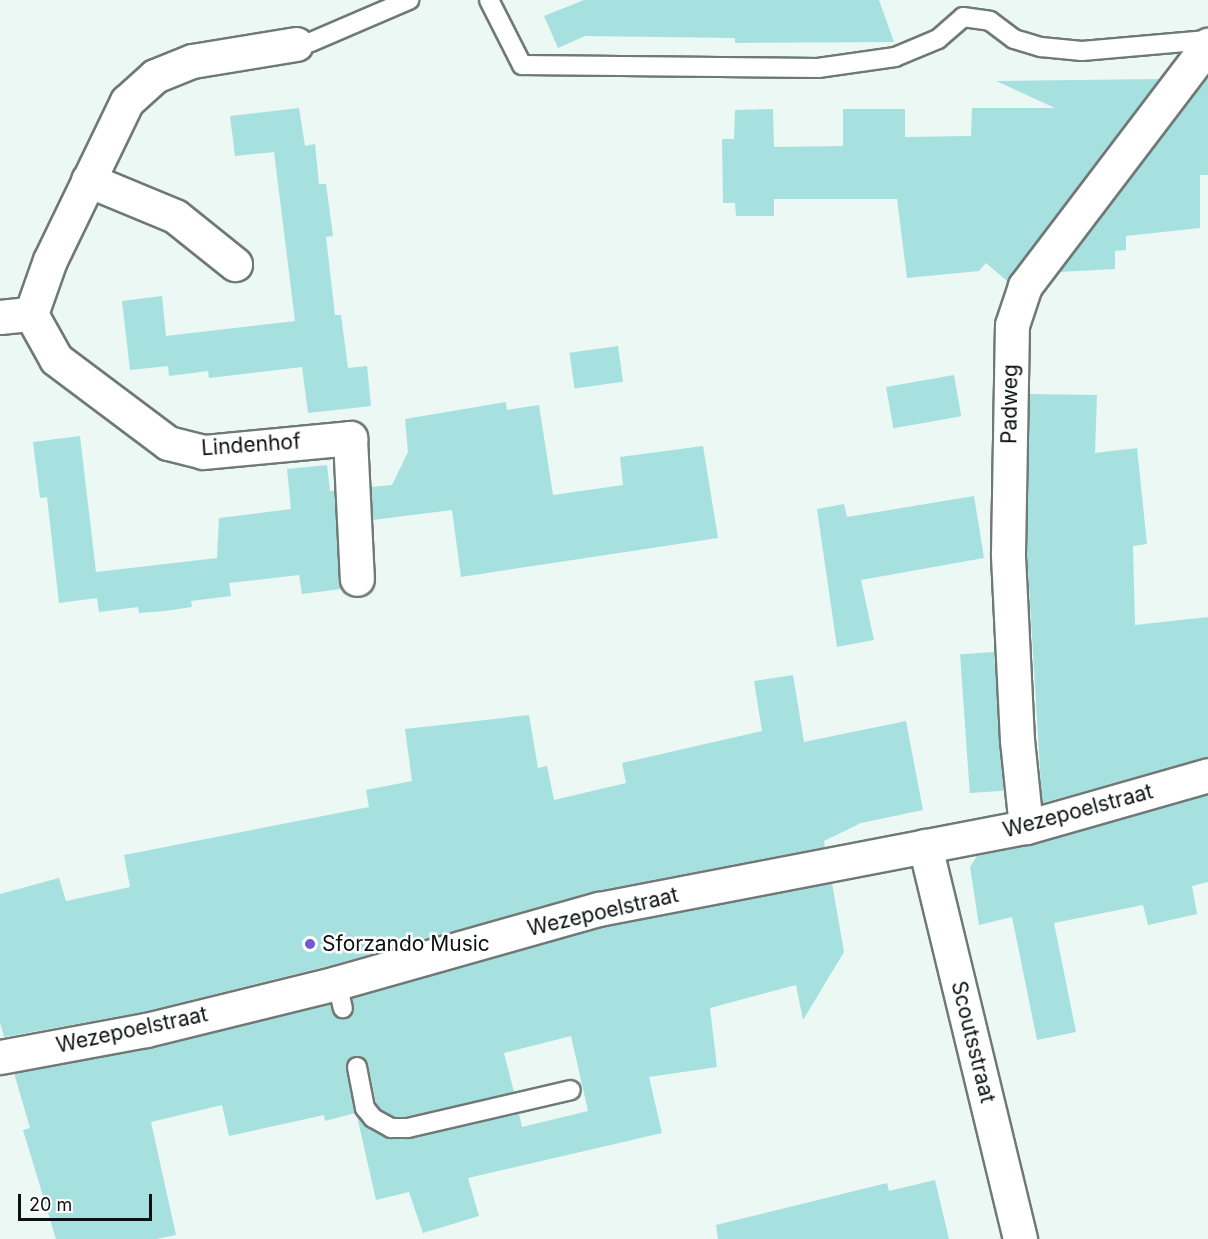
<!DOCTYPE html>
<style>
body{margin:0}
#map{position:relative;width:1208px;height:1239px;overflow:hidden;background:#ecf8f3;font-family:Inter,sans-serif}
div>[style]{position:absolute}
.building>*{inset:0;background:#a6e1e0;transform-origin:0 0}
.roads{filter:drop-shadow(2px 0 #6f7975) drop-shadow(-2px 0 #6f7975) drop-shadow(0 2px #6f7975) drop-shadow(0 -2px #6f7975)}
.service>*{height:18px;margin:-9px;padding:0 9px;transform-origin:9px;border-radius:9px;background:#fff}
.minor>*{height:33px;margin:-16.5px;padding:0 16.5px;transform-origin:16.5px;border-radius:16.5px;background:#fff}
.tertiary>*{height:33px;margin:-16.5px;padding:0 16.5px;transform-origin:16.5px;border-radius:16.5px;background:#fff}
.dots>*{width:16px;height:16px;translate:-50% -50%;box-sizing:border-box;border:3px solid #fff;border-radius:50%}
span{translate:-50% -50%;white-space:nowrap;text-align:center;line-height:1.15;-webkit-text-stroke:5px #fff;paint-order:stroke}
.street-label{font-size:21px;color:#0e1110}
.poi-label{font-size:21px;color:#0e1110}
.left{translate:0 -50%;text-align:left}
.scale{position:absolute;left:18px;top:1194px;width:134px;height:27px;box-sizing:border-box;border:3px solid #0e1110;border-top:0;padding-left:8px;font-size:18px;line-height:21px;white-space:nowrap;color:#0e1110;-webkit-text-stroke:4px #fff;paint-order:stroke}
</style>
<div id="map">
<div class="building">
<i style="clip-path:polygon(584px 0,879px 0,894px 42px,735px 43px,735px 38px,585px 36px,558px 48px,544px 16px)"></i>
<i style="clip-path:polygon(1208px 78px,1208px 175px,1200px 175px,1200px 228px,1126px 236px,1126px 250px,1115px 251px,1115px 269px,1059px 272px)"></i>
<i style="clip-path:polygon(1159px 79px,1007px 281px,986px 263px,979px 271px,907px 278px,897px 199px,774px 199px,774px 216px,736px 216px,735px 203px,723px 203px,722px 139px,734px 139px,735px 110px,773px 109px,774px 147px,843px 146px,843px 109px,905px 109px,905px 137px,971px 136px,972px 108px,1055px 108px,996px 81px)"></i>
<i style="clip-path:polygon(299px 108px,305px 146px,315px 144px,319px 184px,326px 184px,333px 236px,326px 237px,335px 315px,341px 315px,348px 368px,367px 366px,371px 406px,308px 413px,302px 367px,209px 378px,208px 371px,169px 376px,168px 366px,130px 370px,122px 301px,162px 296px,166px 336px,295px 321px,274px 152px,235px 156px,230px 116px)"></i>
<i style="left:618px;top:346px;width:36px;height:49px;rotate:82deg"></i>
<i style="left:954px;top:375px;width:42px;height:69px;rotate:80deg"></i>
<i style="clip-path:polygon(1030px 394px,1097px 395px,1095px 453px,1137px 448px,1147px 544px,1133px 546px,1135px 625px,1208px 617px,1208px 757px,1042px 803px,1027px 553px)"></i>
<i style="clip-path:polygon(506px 402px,507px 410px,539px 405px,553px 495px,623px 485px,620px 457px,703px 446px,718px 538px,461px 577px,452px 510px,373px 520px,371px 487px,392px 485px,408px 452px,405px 419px)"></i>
<i style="clip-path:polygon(80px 436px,96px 572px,217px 558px,219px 518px,291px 509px,287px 469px,327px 465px,330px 491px,334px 491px,341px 589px,302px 594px,299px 575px,229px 583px,231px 596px,191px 601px,192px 607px,165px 611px,139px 613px,138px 607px,99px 612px,97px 598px,59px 603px,47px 497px,40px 498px,33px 442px)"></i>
<i style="clip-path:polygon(974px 496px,984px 558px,861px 580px,874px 640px,837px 647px,817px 509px,844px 504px,847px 517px)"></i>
<i style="left:994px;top:652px;width:139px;height:34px;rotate:86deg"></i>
<i style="clip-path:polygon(793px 675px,804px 742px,906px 721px,923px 810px,861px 823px,824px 841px,825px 847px,595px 891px,332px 965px,142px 1012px,4px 1037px,0 1022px,0 894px,59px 878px,66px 901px,130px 887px,124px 855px,369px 807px,366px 790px,412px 781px,405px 729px,529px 715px,538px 768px,547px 766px,554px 800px,626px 783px,622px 763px,762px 731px,754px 681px)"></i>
<i style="clip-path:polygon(1208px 795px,1208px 882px,1192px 886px,1197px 914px,1148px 925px,1143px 905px,1054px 923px,1076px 1032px,1037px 1040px,1012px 917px,979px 925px,970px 867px,977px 856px,1031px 845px)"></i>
<i style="clip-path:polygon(832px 883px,844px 952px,803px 1020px,796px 985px,710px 1008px,717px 1067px,649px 1077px,662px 1133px,468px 1178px,479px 1216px,423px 1233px,409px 1192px,376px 1200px,357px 1116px,386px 1138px,408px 1139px,519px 1114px,522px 1127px,588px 1111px,571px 1036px,504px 1053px,514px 1092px,407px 1117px,394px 1117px,380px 1109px,376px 1103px,368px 1064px,355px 1056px,349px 1059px,346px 1069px,355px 1113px,325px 1121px,324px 1115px,229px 1136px,222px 1105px,151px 1122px,176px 1235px,156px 1239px,56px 1239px,23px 1130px,30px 1128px,14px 1073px,149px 1048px,330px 1004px,335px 1016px,345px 1019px,354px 1012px,352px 998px,603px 927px)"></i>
<i style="clip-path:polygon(935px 1180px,949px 1239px,718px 1239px,716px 1225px,887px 1183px,889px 1191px)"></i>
</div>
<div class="roads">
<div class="service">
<i style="left:489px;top:0;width:73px;rotate:63.1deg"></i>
<i style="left:522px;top:65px;width:296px;rotate:0.6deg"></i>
<i style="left:818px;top:68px;width:78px;rotate:-8.1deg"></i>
<i style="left:895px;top:57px;width:47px;rotate:-22.7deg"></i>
<i style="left:938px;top:39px;width:33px;rotate:-41deg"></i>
<i style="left:963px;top:17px;width:27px;rotate:8deg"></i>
<i style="left:990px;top:21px;width:30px;rotate:37deg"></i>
<i style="left:1014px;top:39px;width:28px;rotate:17deg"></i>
<i style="left:1041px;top:47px;width:41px;rotate:5.6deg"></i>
<i style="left:1082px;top:51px;width:126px;rotate:-5deg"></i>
<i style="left:296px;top:44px;width:15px;rotate:-8deg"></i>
<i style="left:311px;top:42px;width:107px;rotate:-23.2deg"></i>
<i style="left:337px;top:983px;width:26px;rotate:77deg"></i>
<i style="left:357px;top:1067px;width:42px;rotate:79deg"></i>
<i style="left:365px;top:1108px;width:13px;rotate:51deg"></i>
<i style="left:373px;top:1118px;width:21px;rotate:29deg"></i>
<i style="left:391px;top:1128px;width:17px"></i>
<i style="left:408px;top:1128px;width:167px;rotate:-13.1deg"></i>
</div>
<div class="minor">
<i style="left:296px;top:44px;width:105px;rotate:170.7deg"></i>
<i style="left:192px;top:61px;width:40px;rotate:158deg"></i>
<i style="left:155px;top:76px;width:38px;rotate:138deg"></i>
<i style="left:127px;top:101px;width:177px;rotate:115.8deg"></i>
<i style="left:50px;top:260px;width:57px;rotate:109.4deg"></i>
<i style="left:31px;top:314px;width:51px;rotate:60.9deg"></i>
<i style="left:56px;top:359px;width:140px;rotate:36.9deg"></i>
<i style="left:168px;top:443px;width:36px;rotate:14deg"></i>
<i style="left:203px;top:452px;width:148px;rotate:-5.4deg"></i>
<i style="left:350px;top:438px;width:141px;rotate:87.2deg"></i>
<i style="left:88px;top:180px;width:94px;rotate:22.5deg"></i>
<i style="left:175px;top:216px;width:77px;rotate:38.7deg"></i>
<i style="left:0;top:317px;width:31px;rotate:-6deg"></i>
<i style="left:1026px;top:827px;width:87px;rotate:-95.9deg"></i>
<i style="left:1017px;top:740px;width:187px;rotate:-92.8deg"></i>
<i style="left:1008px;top:553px;width:228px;rotate:-89deg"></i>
<i style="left:1012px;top:325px;width:41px;rotate:-71.6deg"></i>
<i style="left:1025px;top:286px;width:303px;rotate:-52.8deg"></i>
<i style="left:925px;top:846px;width:404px;rotate:76.4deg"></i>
</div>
<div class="tertiary">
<i style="left:0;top:1057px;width:148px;rotate:-10.5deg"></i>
<i style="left:146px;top:1030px;width:197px;rotate:-13.8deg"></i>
<i style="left:337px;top:983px;width:272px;rotate:-15.8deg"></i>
<i style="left:599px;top:909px;width:435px;rotate:-10.9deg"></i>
<i style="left:1026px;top:827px;width:189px;rotate:-15.9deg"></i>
</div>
</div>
<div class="dots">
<i style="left:310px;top:944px;background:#7258d2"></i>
</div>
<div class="street-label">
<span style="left:1010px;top:404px;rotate:-89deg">Padweg</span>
<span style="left:251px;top:445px;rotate:-4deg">Lindenhof</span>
<span style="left:1078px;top:811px;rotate:-15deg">Wezepoelstraat</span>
<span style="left:603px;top:912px;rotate:-13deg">Wezepoelstraat</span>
<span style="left:132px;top:1030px;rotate:-12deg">Wezepoelstraat</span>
<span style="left:973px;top:1042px;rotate:76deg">Scoutsstraat</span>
</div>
<div class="poi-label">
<span class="left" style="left:322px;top:944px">Sforzando Music</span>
</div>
<div class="scale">20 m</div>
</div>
